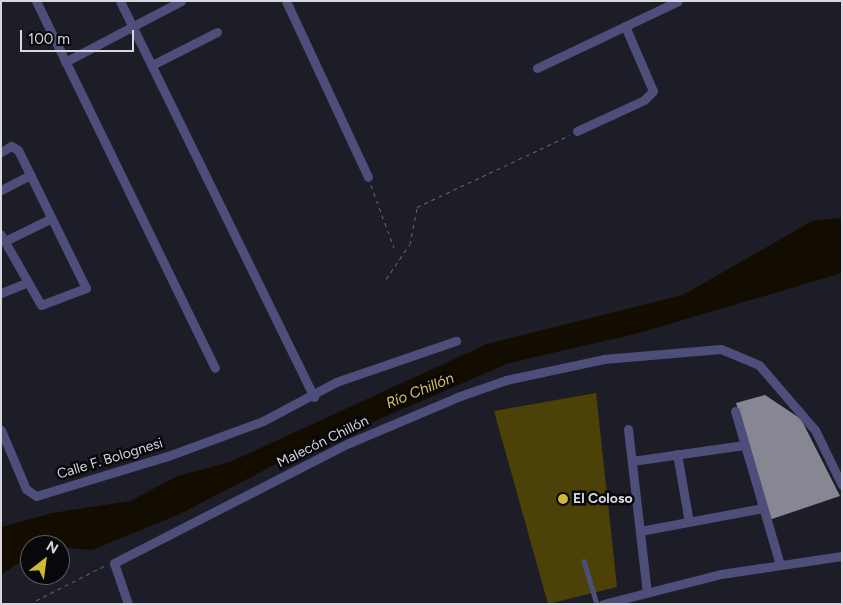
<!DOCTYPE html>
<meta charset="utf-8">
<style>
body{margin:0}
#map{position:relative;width:843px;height:605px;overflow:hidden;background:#1d1d27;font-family:Figtree,sans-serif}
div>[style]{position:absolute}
.green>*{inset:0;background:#4c4207}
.water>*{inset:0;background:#120d00}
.building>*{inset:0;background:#878793}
.path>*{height:1px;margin-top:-0.5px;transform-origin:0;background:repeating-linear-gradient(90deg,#66666f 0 4px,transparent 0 8px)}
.lane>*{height:4.5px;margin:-2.25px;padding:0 2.25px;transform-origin:2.25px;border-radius:2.25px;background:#4e4e7a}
.street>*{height:9px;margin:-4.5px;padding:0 4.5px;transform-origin:4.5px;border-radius:4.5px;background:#4e4e7a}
.dots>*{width:14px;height:14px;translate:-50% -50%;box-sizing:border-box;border:2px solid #08080c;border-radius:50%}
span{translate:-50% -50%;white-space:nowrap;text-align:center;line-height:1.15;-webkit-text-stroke:5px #08080c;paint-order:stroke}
.street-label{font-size:14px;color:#d7d8de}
.poi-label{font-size:14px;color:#d7d8de;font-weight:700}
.left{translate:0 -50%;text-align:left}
.water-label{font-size:15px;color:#dac458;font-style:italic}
.frame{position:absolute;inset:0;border:2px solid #d7d8de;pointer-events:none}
.north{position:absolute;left:20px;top:535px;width:50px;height:50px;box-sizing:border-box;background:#08080c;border:1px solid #5b5b60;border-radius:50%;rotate:30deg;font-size:14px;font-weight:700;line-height:20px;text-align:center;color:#d7d8de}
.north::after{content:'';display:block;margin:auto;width:18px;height:22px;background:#d0b736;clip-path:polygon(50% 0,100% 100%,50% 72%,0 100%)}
.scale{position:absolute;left:20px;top:30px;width:114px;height:22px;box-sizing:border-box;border:2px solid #d7d8de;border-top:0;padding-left:6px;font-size:15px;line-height:18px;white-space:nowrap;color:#d7d8de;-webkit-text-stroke:4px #08080c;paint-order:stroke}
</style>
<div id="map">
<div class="green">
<i style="clip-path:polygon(596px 393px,617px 587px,548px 604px,494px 411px)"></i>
</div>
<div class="water">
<i style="clip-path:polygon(842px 218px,842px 273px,639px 333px,509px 363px,274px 465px,180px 514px,92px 550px,30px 545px,30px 555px,1px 575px,2px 527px,52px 513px,130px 501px,178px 476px,230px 462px,487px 344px,683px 295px,812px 221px)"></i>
</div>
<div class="building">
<i style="clip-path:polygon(765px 395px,801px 419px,840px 496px,769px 520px,736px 403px)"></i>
</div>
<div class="path">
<i style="left:371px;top:185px;width:67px;rotate:69.9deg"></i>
<i style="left:386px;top:279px;width:42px;rotate:-55.6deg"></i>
<i style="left:410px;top:244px;width:38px;rotate:-79deg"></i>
<i style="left:417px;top:207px;width:169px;rotate:-25.2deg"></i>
<i style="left:29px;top:604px;width:86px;rotate:-26.9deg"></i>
</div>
<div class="lane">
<i style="left:584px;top:561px;width:45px;rotate:73.2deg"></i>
</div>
<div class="street">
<i style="left:36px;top:1px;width:408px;rotate:64deg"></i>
<i style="left:120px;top:1px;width:441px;rotate:63.9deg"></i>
<i style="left:286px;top:1px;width:194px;rotate:65deg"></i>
<i style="left:65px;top:62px;width:131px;rotate:-27.7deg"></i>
<i style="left:152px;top:65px;width:73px;rotate:-26.9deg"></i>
<i style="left:537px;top:68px;width:156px;rotate:-25.4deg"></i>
<i style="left:577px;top:131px;width:74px;rotate:-24.8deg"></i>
<i style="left:644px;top:100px;width:13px;rotate:-45deg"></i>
<i style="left:653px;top:91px;width:71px;rotate:-113.3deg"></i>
<i style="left:1px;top:152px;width:12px;rotate:-31deg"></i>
<i style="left:11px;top:146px;width:8px;rotate:30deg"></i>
<i style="left:18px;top:150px;width:154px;rotate:63.8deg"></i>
<i style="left:86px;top:288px;width:48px;rotate:159.3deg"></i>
<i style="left:41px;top:305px;width:81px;rotate:-119.7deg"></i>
<i style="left:1px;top:190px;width:33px;rotate:-27deg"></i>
<i style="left:5px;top:241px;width:52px;rotate:-26.1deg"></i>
<i style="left:1px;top:293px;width:27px;rotate:-22deg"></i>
<i style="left:735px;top:411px;width:160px;rotate:73.7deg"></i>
<i style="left:628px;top:429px;width:164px;rotate:83.4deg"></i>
<i style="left:1px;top:430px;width:64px;rotate:67deg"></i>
<i style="left:26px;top:489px;width:12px;rotate:35deg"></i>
<i style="left:36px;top:496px;width:138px;rotate:-16.9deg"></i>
<i style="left:168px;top:456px;width:101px;rotate:-20.2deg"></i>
<i style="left:263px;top:421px;width:83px;rotate:-28.1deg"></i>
<i style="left:336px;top:382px;width:127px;rotate:-18.9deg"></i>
<i style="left:677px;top:454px;width:69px;rotate:80deg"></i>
<i style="left:632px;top:461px;width:113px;rotate:-8.1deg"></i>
<i style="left:640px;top:531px;width:125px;rotate:-10.6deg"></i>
<i style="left:128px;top:604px;width:43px;rotate:-108.9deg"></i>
<i style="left:114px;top:563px;width:264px;rotate:-27.1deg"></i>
<i style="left:349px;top:443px;width:121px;rotate:-22.9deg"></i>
<i style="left:460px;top:396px;width:49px;rotate:-19.2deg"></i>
<i style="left:506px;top:380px;width:100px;rotate:-12.1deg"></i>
<i style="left:604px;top:359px;width:117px;rotate:-4.9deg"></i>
<i style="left:721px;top:349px;width:41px;rotate:22.8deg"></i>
<i style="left:759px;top:365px;width:86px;rotate:49.3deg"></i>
<i style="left:815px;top:430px;width:61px;rotate:63.9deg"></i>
<i style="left:603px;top:604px;width:122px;rotate:-14.3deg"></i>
<i style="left:721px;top:574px;width:122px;rotate:-8.5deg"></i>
</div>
<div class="dots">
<i style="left:563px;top:499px;background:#d0b736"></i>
</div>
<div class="street-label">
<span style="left:323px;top:442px;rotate:-26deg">Malecón Chillón</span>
<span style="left:110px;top:459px;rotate:-17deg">Calle F. Bolognesi</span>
</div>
<div class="poi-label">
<span class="left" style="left:573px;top:499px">El Coloso</span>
</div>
<div class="water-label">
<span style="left:420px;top:391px;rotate:-22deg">Río Chillón</span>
</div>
<div class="frame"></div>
<div class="north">N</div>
<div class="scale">100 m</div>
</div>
